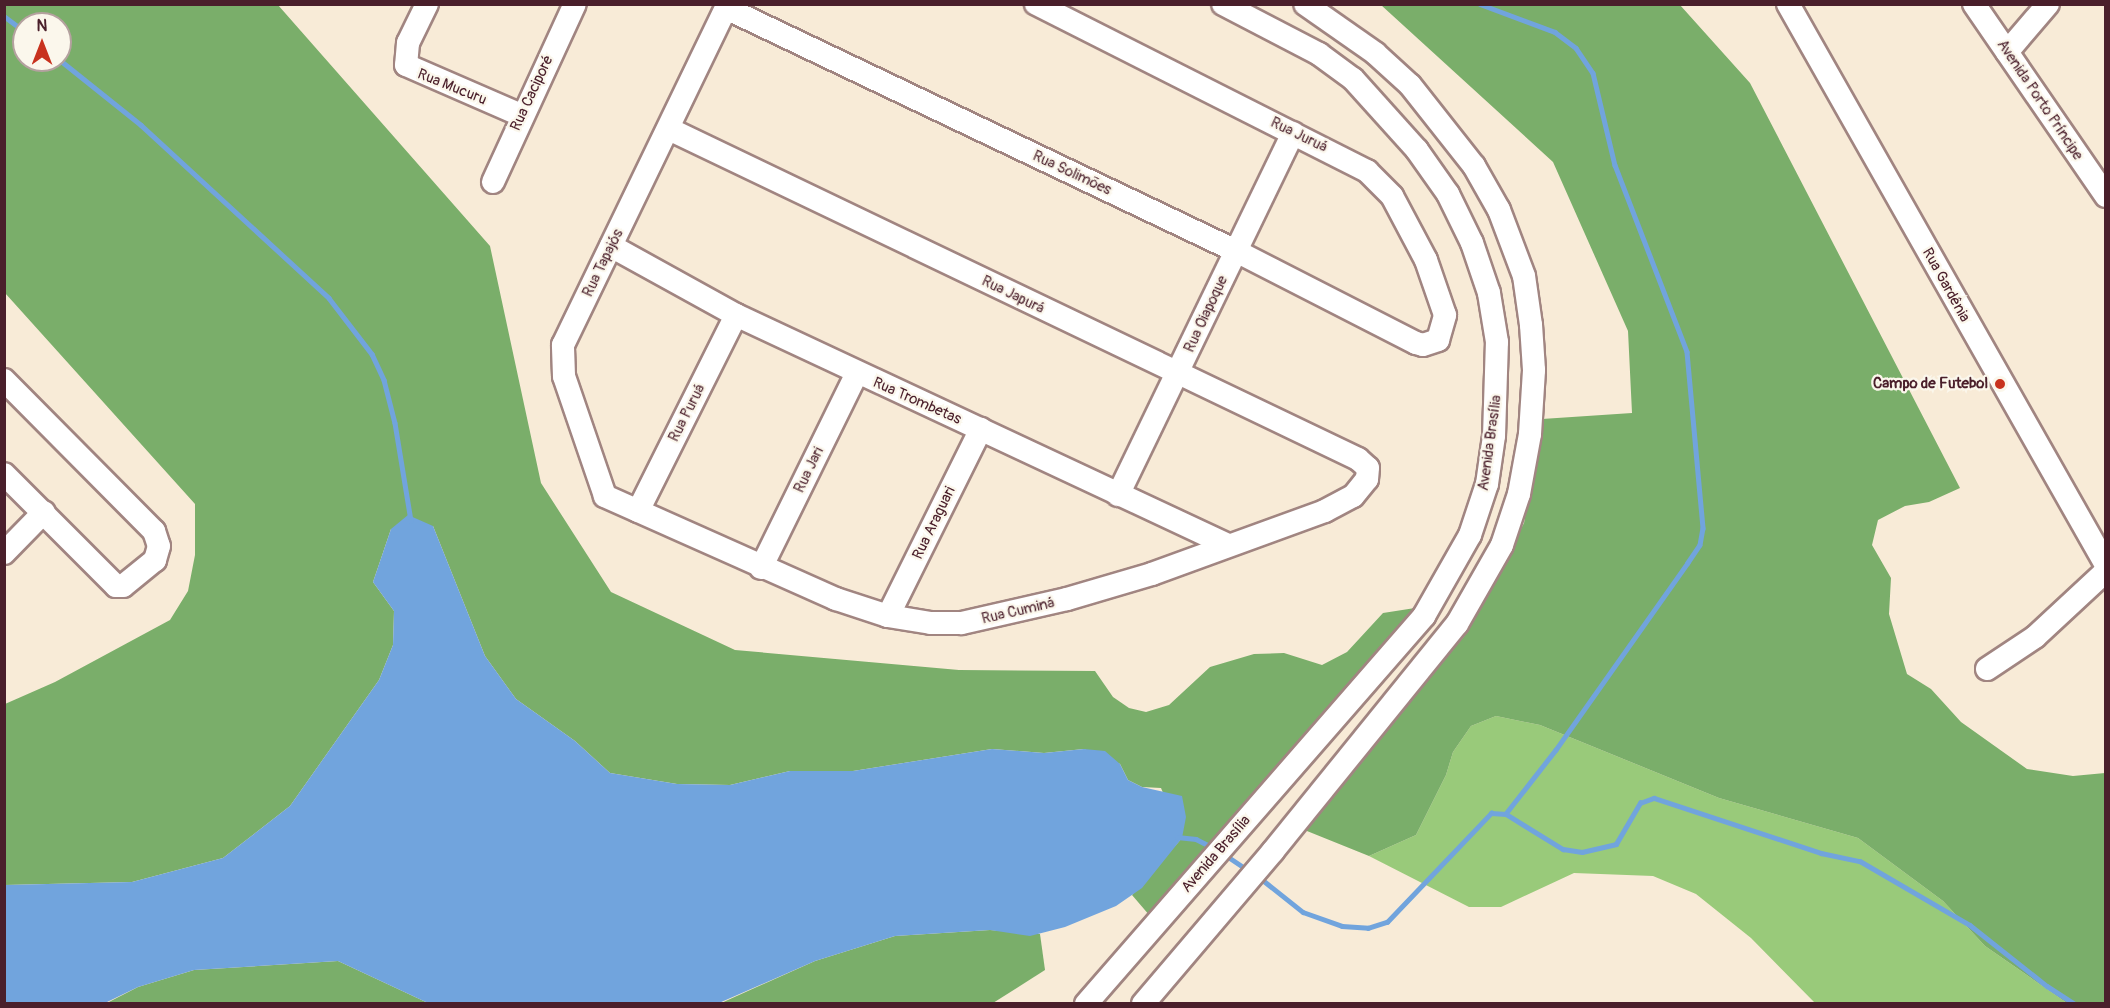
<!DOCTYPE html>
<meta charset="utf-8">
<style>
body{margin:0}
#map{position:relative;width:2110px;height:1008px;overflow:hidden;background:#f8ebd7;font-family:Pangolin,sans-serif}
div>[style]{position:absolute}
.green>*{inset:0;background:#99ca7a}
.forest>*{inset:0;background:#7aae6a}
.water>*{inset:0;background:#71a4dd}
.stream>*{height:4.5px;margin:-2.25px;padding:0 2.25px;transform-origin:2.25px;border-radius:2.25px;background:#71a4dd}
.roads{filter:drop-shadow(2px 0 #a18581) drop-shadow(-2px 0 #a18581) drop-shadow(0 2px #a18581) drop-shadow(0 -2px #a18581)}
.minor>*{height:22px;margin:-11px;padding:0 11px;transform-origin:11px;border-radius:11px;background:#fff}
.dots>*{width:16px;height:16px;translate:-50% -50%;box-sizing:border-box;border:3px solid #fbf7ec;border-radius:50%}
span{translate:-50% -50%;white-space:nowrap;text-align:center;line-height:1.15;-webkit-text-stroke:4.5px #fbf7ec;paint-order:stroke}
.street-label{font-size:15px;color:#4a1f2b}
.poi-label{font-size:15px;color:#4a1f2b;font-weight:700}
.right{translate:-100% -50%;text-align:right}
.frame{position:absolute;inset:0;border:6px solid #4a1f2b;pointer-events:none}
.north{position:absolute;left:12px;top:12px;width:60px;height:60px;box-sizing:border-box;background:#fbf7ec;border:2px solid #b4a19f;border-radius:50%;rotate:0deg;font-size:16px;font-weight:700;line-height:24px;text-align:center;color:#4a1f2b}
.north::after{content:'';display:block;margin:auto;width:21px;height:27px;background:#c8321e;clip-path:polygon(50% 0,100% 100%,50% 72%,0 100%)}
</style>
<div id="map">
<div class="green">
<i style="clip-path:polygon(1496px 716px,1540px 725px,1719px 798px,1858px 838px,1943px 901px,1985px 946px,2067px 1003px,1815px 1003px,1751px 938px,1696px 894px,1653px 876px,1574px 873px,1501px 907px,1469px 907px,1369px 856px,1416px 835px,1446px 775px,1453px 752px,1471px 726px)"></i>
</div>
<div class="forest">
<i style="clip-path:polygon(evenodd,5px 5px,278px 5px,490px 246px,541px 483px,611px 592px,735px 650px,959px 670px,1095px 671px,1113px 697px,1129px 708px,1146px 712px,1169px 705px,1210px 667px,1254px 654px,1284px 653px,1322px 665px,1347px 652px,1383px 613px,1415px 608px,1150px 916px,1132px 895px,1182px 838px,1161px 788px,1142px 787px,1128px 780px,1120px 764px,1084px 749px,1044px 753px,992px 749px,853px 771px,790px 771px,730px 785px,677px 784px,610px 773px,575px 741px,516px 699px,485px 656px,433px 526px,391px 529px,373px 582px,394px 611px,393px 645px,379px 680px,290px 806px,223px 858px,132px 882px,5px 885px,5px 704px,55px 682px,170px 620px,188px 591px,195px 555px,195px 504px,5px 293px,5px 5px,24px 24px,60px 24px,60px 60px,24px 60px,24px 24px)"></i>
<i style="clip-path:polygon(1381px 5px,1680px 5px,1750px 83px,1960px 488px,1929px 502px,1905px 506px,1878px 520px,1872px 545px,1891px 578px,1889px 614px,1907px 674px,1931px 689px,1961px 722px,2027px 769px,2073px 776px,2105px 773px,2105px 1003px,2067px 1003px,1985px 946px,1943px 901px,1858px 838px,1719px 798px,1540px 725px,1496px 716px,1471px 726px,1453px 752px,1446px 775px,1416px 835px,1369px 856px,1302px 829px,1466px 634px,1524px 523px,1542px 419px,1632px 413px,1628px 331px,1553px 162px)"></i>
<i style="clip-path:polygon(990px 930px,1040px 934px,1045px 970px,993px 1003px,719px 1004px,815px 961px,895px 936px)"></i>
<i style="clip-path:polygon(338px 961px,428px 1003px,105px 1004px,138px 987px,194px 970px)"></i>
</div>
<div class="water">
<i style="clip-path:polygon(408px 515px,433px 526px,485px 656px,516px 699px,575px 741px,610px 773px,677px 784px,730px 785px,790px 771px,853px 771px,992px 749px,1044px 753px,1084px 749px,1105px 751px,1120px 764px,1128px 780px,1142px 787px,1182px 796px,1186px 817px,1182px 838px,1142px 888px,1116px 906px,1065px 927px,1030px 936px,990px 930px,895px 936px,815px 961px,719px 1003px,428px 1003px,338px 961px,194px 970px,138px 987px,105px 1003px,5px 1003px,5px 885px,132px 882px,223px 858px,290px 806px,379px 680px,393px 645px,394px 611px,373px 582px,391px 529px)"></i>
</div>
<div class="stream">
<i style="left:1480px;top:4px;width:80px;rotate:20.5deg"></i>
<i style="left:1555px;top:32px;width:26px;rotate:37deg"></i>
<i style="left:1576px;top:48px;width:30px;rotate:56deg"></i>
<i style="left:1593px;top:73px;width:95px;rotate:76.6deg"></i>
<i style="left:1615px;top:165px;width:200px;rotate:68.9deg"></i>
<i style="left:1687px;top:352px;width:177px;rotate:84.8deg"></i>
<i style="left:1703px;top:528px;width:17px;rotate:100deg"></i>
<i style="left:1700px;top:545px;width:22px;rotate:124deg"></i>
<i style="left:1688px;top:563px;width:229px;rotate:125.2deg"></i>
<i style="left:1556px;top:750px;width:81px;rotate:128deg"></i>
<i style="left:4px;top:16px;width:25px;rotate:37deg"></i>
<i style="left:60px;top:60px;width:104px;rotate:38.7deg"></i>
<i style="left:141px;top:125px;width:255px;rotate:42.6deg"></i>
<i style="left:329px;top:298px;width:71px;rotate:52.5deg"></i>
<i style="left:372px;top:354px;width:29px;rotate:65deg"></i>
<i style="left:384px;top:380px;width:44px;rotate:75.7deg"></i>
<i style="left:395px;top:423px;width:99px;rotate:80.7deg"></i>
<i style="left:1177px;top:837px;width:19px;rotate:6deg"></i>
<i style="left:1196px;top:839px;width:20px;rotate:27deg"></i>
<i style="left:1224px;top:854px;width:30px;rotate:34deg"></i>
<i style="left:1259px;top:877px;width:56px;rotate:38.5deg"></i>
<i style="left:1303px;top:912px;width:41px;rotate:19.7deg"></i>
<i style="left:1342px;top:926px;width:26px;rotate:4deg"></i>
<i style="left:1368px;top:928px;width:20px;rotate:-18deg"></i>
<i style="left:1387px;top:922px;width:151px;rotate:-46.3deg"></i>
<i style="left:1491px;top:813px;width:15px;rotate:4deg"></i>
<i style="left:1506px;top:814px;width:67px;rotate:31.6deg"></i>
<i style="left:1563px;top:849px;width:19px;rotate:9deg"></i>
<i style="left:1582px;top:852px;width:35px;rotate:-13deg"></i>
<i style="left:1616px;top:844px;width:48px;rotate:-59.7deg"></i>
<i style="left:1640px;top:803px;width:15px;rotate:-20deg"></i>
<i style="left:1654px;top:798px;width:176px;rotate:18.2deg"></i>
<i style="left:1821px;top:853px;width:40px;rotate:12deg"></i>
<i style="left:1860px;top:861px;width:127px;rotate:30.2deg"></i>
<i style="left:1970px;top:925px;width:98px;rotate:38.4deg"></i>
<i style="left:2047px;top:986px;width:33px;rotate:33deg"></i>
</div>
<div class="roads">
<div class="minor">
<i style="left:427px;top:4px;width:43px;rotate:116deg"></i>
<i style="left:408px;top:43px;width:22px;rotate:95deg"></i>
<i style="left:406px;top:65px;width:125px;rotate:23.5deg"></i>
<i style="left:1788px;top:4px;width:645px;rotate:60.45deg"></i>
<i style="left:1974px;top:4px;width:233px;rotate:55.5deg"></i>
<i style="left:726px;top:8px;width:565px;rotate:25.48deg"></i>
<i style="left:1236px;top:251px;width:202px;rotate:27.1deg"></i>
<i style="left:1416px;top:343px;width:7px;rotate:16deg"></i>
<i style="left:1423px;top:345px;width:16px;rotate:-18deg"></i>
<i style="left:1438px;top:340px;width:26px;rotate:-74deg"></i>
<i style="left:1445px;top:315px;width:58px;rotate:-109.1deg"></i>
<i style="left:1426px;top:260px;width:72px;rotate:-118deg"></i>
<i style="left:1392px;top:196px;width:35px;rotate:-135deg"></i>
<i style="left:1367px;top:171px;width:371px;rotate:-153.2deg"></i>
<i style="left:2007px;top:52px;width:63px;rotate:-49.5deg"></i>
<i style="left:669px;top:129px;width:764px;rotate:25.59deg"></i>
<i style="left:1358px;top:459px;width:13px;rotate:42deg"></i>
<i style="left:1368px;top:468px;width:11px;rotate:95deg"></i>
<i style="left:1367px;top:479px;width:22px;rotate:129deg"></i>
<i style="left:1353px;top:496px;width:32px;rotate:152deg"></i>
<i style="left:1325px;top:511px;width:184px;rotate:160deg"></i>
<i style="left:1152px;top:574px;width:89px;rotate:163.6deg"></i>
<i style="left:1067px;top:599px;width:109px;rotate:167.2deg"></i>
<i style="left:961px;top:623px;width:30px;rotate:180deg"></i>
<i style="left:931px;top:623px;width:44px;rotate:-170.8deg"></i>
<i style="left:888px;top:616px;width:55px;rotate:-161.9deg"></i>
<i style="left:836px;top:599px;width:253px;rotate:-156deg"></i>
<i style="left:605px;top:496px;width:127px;rotate:-108.9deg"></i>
<i style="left:564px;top:376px;width:31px;rotate:-92deg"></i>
<i style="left:563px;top:345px;width:379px;rotate:-64.2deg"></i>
<i style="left:493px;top:182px;width:196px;rotate:-65.3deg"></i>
<i style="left:611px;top:246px;width:143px;rotate:28.9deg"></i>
<i style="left:736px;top:315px;width:543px;rotate:25.06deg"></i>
<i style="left:4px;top:380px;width:213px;rotate:45.2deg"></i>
<i style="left:154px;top:531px;width:16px;rotate:72deg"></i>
<i style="left:159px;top:546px;width:15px;rotate:106deg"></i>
<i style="left:155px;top:560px;width:41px;rotate:140.9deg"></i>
<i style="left:123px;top:586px;width:7px;rotate:180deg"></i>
<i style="left:116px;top:586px;width:158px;rotate:-135deg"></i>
<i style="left:1118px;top:495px;width:402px;rotate:-64.2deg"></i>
<i style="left:638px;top:511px;width:219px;rotate:-63.4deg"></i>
<i style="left:4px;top:553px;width:57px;rotate:-45.7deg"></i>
<i style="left:761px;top:568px;width:217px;rotate:-63.8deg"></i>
<i style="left:888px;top:616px;width:209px;rotate:-63.6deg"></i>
<i style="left:1987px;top:669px;width:58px;rotate:-33.7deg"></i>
<i style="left:2035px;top:637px;width:97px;rotate:-42.9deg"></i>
<i style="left:1086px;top:1004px;width:515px;rotate:-48.94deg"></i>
<i style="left:1424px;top:616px;width:93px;rotate:-60.4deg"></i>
<i style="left:1470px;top:535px;width:54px;rotate:-71.6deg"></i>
<i style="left:1487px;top:484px;width:49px;rotate:-81.7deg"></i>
<i style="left:1494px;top:436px;width:94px;rotate:-88.2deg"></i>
<i style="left:1497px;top:342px;width:50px;rotate:-99.3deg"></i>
<i style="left:1489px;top:293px;width:53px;rotate:-108.8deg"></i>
<i style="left:1472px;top:243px;width:55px;rotate:-116.1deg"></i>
<i style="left:1448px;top:194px;width:54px;rotate:-125.2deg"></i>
<i style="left:1417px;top:150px;width:96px;rotate:-132deg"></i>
<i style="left:1353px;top:79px;width:42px;rotate:-143.7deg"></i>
<i style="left:1319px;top:54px;width:108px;rotate:-152.5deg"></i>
<i style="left:1143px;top:1004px;width:201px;rotate:-49.6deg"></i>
<i style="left:1273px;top:851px;width:292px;rotate:-51deg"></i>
<i style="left:1457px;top:624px;width:91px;rotate:-60.3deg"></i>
<i style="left:1502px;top:545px;width:54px;rotate:-71.6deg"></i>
<i style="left:1519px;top:494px;width:61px;rotate:-79.6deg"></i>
<i style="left:1530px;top:434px;width:64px;rotate:-86.4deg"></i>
<i style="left:1534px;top:370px;width:45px;rotate:-93.8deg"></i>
<i style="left:1531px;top:325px;width:49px;rotate:-98.1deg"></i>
<i style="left:1524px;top:276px;width:71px;rotate:-110.7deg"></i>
<i style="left:1499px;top:210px;width:51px;rotate:-119.6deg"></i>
<i style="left:1474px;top:166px;width:103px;rotate:-128.3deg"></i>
<i style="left:1410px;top:85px;width:47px;rotate:-137.6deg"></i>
<i style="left:1375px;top:53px;width:85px;rotate:-145deg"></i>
</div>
</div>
<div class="dots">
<i style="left:2000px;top:384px;background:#c8321e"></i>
</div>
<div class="street-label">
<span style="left:452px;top:87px;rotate:22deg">Rua Mucuru</span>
<span style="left:532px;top:93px;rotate:-65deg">Rua Caciporé</span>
<span style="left:2040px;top:100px;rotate:56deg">Avenida Porto Príncipe</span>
<span style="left:1299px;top:135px;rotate:26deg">Rua Juruá</span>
<span style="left:1072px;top:173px;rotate:25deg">Rua Solimões</span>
<span style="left:603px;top:263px;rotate:-64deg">Rua Tapajós</span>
<span style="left:1946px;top:285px;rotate:61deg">Rua Gardênia</span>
<span style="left:1013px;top:295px;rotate:26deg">Rua Japurá</span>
<span style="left:1206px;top:314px;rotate:-65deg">Rua Oiapoque</span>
<span style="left:917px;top:401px;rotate:24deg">Rua Trombetas</span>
<span style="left:687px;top:413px;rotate:-63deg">Rua Puruá</span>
<span style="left:1490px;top:443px;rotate:-82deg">Avenida Brasília</span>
<span style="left:809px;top:470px;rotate:-64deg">Rua Jari</span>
<span style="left:934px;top:523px;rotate:-64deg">Rua Araguari</span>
<span style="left:1018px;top:611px;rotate:-13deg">Rua Cuminá</span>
<span style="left:1216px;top:854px;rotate:-49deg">Avenida Brasília</span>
</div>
<div class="poi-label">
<span class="right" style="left:1988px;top:384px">Campo de Futebol</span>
</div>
<div class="frame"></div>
<div class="north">N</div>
</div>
